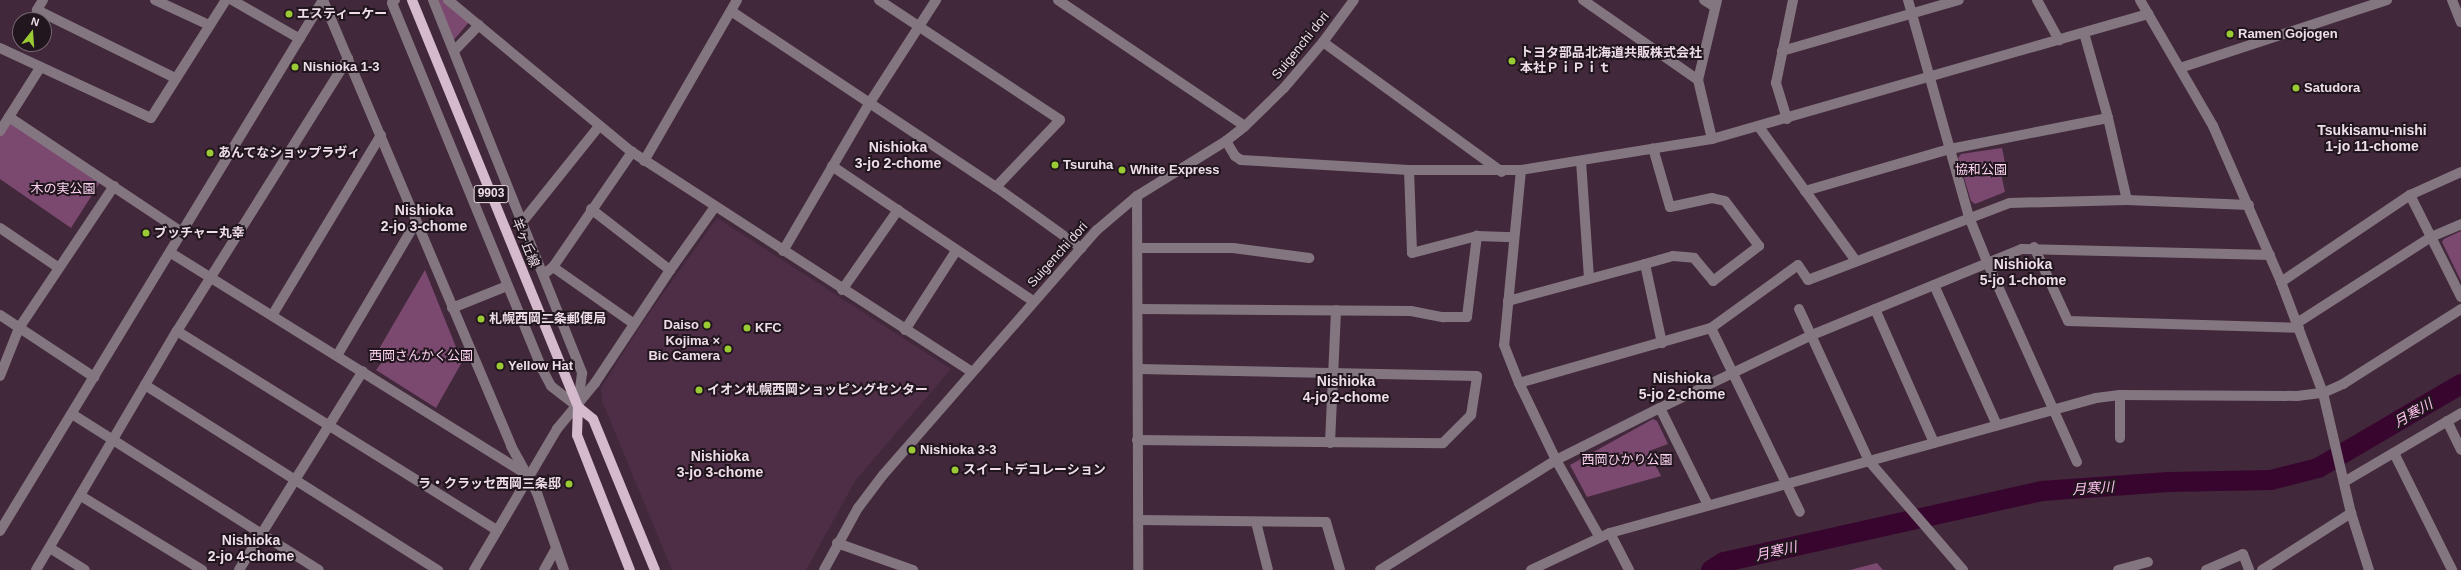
<!DOCTYPE html>
<meta charset="utf-8">
<style>
body{margin:0}
#map{position:relative;width:2461px;height:570px;overflow:hidden;background:#42283b;font-family:Arial,"Noto Sans JP",sans-serif}
div>[style]{position:absolute}
.built>*{inset:0;background:#4e2e46}
.green>*{inset:0;background:#7b496f}
.river>*{height:20px;margin:-10px;padding:0 10px;transform-origin:10px;border-radius:10px;background:#38052f}
.minor>*{height:10px;margin:-5px;padding:0 5px;transform-origin:5px;border-radius:5px;background:#847680}
.major>*{height:10px;margin:-5px;padding:0 5px;transform-origin:5px;border-radius:5px;background:#d5bacd}
.dots>*{width:11px;height:11px;translate:-50% -50%;box-sizing:border-box;border:2px solid #21161e;border-radius:50%}
span{translate:-50% -50%;white-space:nowrap;text-align:center;line-height:1.15;-webkit-text-stroke:4px #21161e;paint-order:stroke}
.shield-label span{padding:1px 3px;background:#21161e;border:1px solid;border-radius:3px;-webkit-text-stroke-width:0}
.shield-label{font-size:12px;color:#eedde9;font-weight:700}
.poi-label{font-size:13px;color:#eedde9;font-weight:700}
.left{translate:0 -50%;text-align:left}
.right{translate:-100% -50%;text-align:right}
.street-label{font-size:13px;color:#eedde9}
.park-label{font-size:13px;color:#fdd3f1}
.neighbourhood-label{font-size:14px;color:#eedde9;font-weight:700}
.water-label{font-size:14px;color:#fdc0ec;font-style:italic}
.north{position:absolute;left:12px;top:12px;width:40px;height:40px;box-sizing:border-box;background:#21161e;border:1px solid #73666f;border-radius:50%;rotate:17deg;font-size:11px;font-weight:700;line-height:16px;text-align:center;color:#eedde9}
.north::after{content:'';display:block;margin:auto;width:14px;height:18px;background:#9acb35;clip-path:polygon(50% 0,100% 100%,50% 72%,0 100%)}
</style>
<div id="map">
<div class="built">
<i style="clip-path:polygon(717px 218px,951px 369px,855px 481px,806px 570px,672px 570px,602px 401px,601px 388px,640px 326px)"></i>
</div>
<div class="green">
<i style="clip-path:polygon(438px 0,444px 0,470px 21px,453px 41px)"></i>
<i style="clip-path:polygon(12px 123px,100px 179px,99px 184px,71px 228px,0 179px,0 135px,7px 124px)"></i>
<i style="clip-path:polygon(2002px 148px,2006px 168px,2000px 169px,2005px 192px,1975px 204px,1971px 201px,1958px 158px,1961px 154px)"></i>
<i style="clip-path:polygon(2461px 231px,2461px 281px,2442px 242px,2444px 239px)"></i>
<i style="clip-path:polygon(425px 270px,462px 362px,436px 408px,376px 370px,384px 359px,376px 354px)"></i>
<i style="clip-path:polygon(1653px 419px,1657px 421px,1668px 444px,1649px 451px,1661px 476px,1587px 497px,1570px 465px)"></i>
<i style="clip-path:polygon(1877px 563px,1883px 570px,1850px 570px)"></i>
</div>
<div class="river">
<i style="left:1711px;top:570px;width:15px;rotate:-32deg"></i>
<i style="left:1724px;top:562px;width:326px;rotate:-12.6deg"></i>
<i style="left:2042px;top:491px;width:127px;rotate:-4.1deg"></i>
<i style="left:2169px;top:482px;width:102px;rotate:-1.1deg"></i>
<i style="left:2271px;top:480px;width:49px;rotate:-14.3deg"></i>
<i style="left:2318px;top:468px;width:166px;rotate:-30.4deg"></i>
</div>
<div class="minor">
<i style="left:43px;top:0;width:12px;rotate:121deg"></i>
<i style="left:37px;top:10px;width:154px;rotate:26.2deg"></i>
<i style="left:155px;top:0;width:60px;rotate:24.8deg"></i>
<i style="left:232px;top:0;width:78px;rotate:29.8deg"></i>
<i style="left:323px;top:0;width:484px;rotate:67.1deg"></i>
<i style="left:511px;top:446px;width:54px;rotate:61deg"></i>
<i style="left:537px;top:493px;width:82px;rotate:70.7deg"></i>
<i style="left:395px;top:0;width:4px;rotate:135deg"></i>
<i style="left:392px;top:3px;width:396px;rotate:67.7deg"></i>
<i style="left:542px;top:369px;width:19px;rotate:62deg"></i>
<i style="left:551px;top:386px;width:34px;rotate:38deg"></i>
<i style="left:433px;top:0;width:402px;rotate:68.2deg"></i>
<i style="left:582px;top:373px;width:34px;rotate:97deg"></i>
<i style="left:448px;top:0;width:239px;rotate:39.6deg"></i>
<i style="left:632px;top:152px;width:405px;rotate:32.9deg"></i>
<i style="left:879px;top:0;width:217px;rotate:33.5deg"></i>
<i style="left:1060px;top:120px;width:93px;rotate:133.7deg"></i>
<i style="left:1058px;top:0;width:225px;rotate:34deg"></i>
<i style="left:1583px;top:0;width:140px;rotate:34.8deg"></i>
<i style="left:1704px;top:0;width:13px;rotate:32deg"></i>
<i style="left:1908px;top:0;width:225px;rotate:74.3deg"></i>
<i style="left:1969px;top:217px;width:51px;rotate:68deg"></i>
<i style="left:1988px;top:264px;width:217px;rotate:65.8deg"></i>
<i style="left:2037px;top:0;width:46px;rotate:61.2deg"></i>
<i style="left:2140px;top:0;width:146px;rotate:59.9deg"></i>
<i style="left:2213px;top:126px;width:170px;rotate:66.4deg"></i>
<i style="left:2281px;top:282px;width:119px;rotate:69.3deg"></i>
<i style="left:2323px;top:393px;width:123px;rotate:76.9deg"></i>
<i style="left:2351px;top:513px;width:60px;rotate:72.5deg"></i>
<i style="left:2452px;top:0;width:24px;rotate:68deg"></i>
<i style="left:731px;top:11px;width:318px;rotate:33.6deg"></i>
<i style="left:996px;top:187px;width:105px;rotate:35.7deg"></i>
<i style="left:2084px;top:33px;width:88px;rotate:74.2deg"></i>
<i style="left:2108px;top:118px;width:84px;rotate:77deg"></i>
<i style="left:1323px;top:42px;width:221px;rotate:36deg"></i>
<i style="left:0;top:48px;width:166px;rotate:24.9deg"></i>
<i style="left:151px;top:118px;width:140px;rotate:-57.6deg"></i>
<i style="left:454px;top:51px;width:36px;rotate:-46deg"></i>
<i style="left:1782px;top:51px;width:184px;rotate:-16.1deg"></i>
<i style="left:2180px;top:68px;width:218px;rotate:-18.2deg"></i>
<i style="left:9px;top:117px;width:209px;rotate:33.7deg"></i>
<i style="left:1787px;top:119px;width:38px;rotate:-107deg"></i>
<i style="left:1776px;top:83px;width:85px;rotate:-78.4deg"></i>
<i style="left:1759px;top:127px;width:165px;rotate:54.1deg"></i>
<i style="left:0;top:131px;width:75px;rotate:-57.6deg"></i>
<i style="left:1712px;top:139px;width:61px;rotate:-103.3deg"></i>
<i style="left:1698px;top:80px;width:82px;rotate:-76.6deg"></i>
<i style="left:1226px;top:141px;width:17px;rotate:59deg"></i>
<i style="left:1235px;top:156px;width:7px;rotate:34deg"></i>
<i style="left:1241px;top:160px;width:168px;rotate:3.4deg"></i>
<i style="left:1409px;top:170px;width:112px"></i>
<i style="left:1521px;top:170px;width:193px;rotate:-9.2deg"></i>
<i style="left:1712px;top:139px;width:454px;rotate:-16deg"></i>
<i style="left:644px;top:161px;width:186px;rotate:-60deg"></i>
<i style="left:1581px;top:161px;width:117px;rotate:86.1deg"></i>
<i style="left:832px;top:166px;width:242px;rotate:33.9deg"></i>
<i style="left:1409px;top:170px;width:83px;rotate:87.9deg"></i>
<i style="left:1412px;top:253px;width:67px;rotate:-14.7deg"></i>
<i style="left:1477px;top:236px;width:36px;rotate:2deg"></i>
<i style="left:1521px;top:170px;width:176px;rotate:95.5deg"></i>
<i style="left:1504px;top:345px;width:41px;rotate:68.5deg"></i>
<i style="left:1519px;top:383px;width:85px;rotate:64.3deg"></i>
<i style="left:1556px;top:460px;width:87px;rotate:60.5deg"></i>
<i style="left:1805px;top:191px;width:151px;rotate:-16.2deg"></i>
<i style="left:1950px;top:149px;width:161px;rotate:-11.1deg"></i>
<i style="left:2410px;top:195px;width:114px;rotate:63.4deg"></i>
<i style="left:1137px;top:196px;width:374px;rotate:89.8deg"></i>
<i style="left:591px;top:209px;width:100px;rotate:37.7deg"></i>
<i style="left:523px;top:221px;width:122px;rotate:-51.3deg"></i>
<i style="left:0;top:228px;width:71px;rotate:34.1deg"></i>
<i style="left:2034px;top:247px;width:81px;rotate:65.3deg"></i>
<i style="left:2068px;top:321px;width:231px;rotate:1.7deg"></i>
<i style="left:1138px;top:248px;width:95px"></i>
<i style="left:1233px;top:248px;width:77px;rotate:7.5deg"></i>
<i style="left:783px;top:251px;width:170px;rotate:-59.7deg"></i>
<i style="left:869px;top:104px;width:124px;rotate:-57.2deg"></i>
<i style="left:171px;top:253px;width:420px;rotate:31.9deg"></i>
<i style="left:1645px;top:264px;width:29px;rotate:-16deg"></i>
<i style="left:1673px;top:256px;width:21px;rotate:5deg"></i>
<i style="left:1694px;top:258px;width:30px;rotate:50deg"></i>
<i style="left:1713px;top:281px;width:58px;rotate:-37.3deg"></i>
<i style="left:1759px;top:246px;width:56px;rotate:-127.1deg"></i>
<i style="left:1725px;top:201px;width:13px;rotate:-167deg"></i>
<i style="left:1712px;top:198px;width:43px;rotate:167.9deg"></i>
<i style="left:1670px;top:207px;width:61px;rotate:-106.1deg"></i>
<i style="left:553px;top:267px;width:99px;rotate:35.1deg"></i>
<i style="left:544px;top:274px;width:11px;rotate:-38deg"></i>
<i style="left:553px;top:267px;width:140px;rotate:-55.5deg"></i>
<i style="left:2281px;top:282px;width:156px;rotate:-34deg"></i>
<i style="left:2410px;top:195px;width:56px;rotate:-24.3deg"></i>
<i style="left:1934px;top:285px;width:154px;rotate:65.8deg"></i>
<i style="left:842px;top:290px;width:98px;rotate:-55deg"></i>
<i style="left:1508px;top:301px;width:142px;rotate:-15.1deg"></i>
<i style="left:1645px;top:264px;width:81px;rotate:77.9deg"></i>
<i style="left:452px;top:308px;width:59px;rotate:-21.8deg"></i>
<i style="left:1138px;top:309px;width:273px;rotate:0.4deg"></i>
<i style="left:1411px;top:311px;width:33px;rotate:11deg"></i>
<i style="left:1443px;top:317px;width:24px"></i>
<i style="left:1467px;top:317px;width:82px;rotate:-83deg"></i>
<i style="left:1799px;top:309px;width:167px;rotate:65.3deg"></i>
<i style="left:1869px;top:461px;width:144px;rotate:49.2deg"></i>
<i style="left:1875px;top:309px;width:146px;rotate:66.2deg"></i>
<i style="left:273px;top:314px;width:209px;rotate:-58.9deg"></i>
<i style="left:0;top:315px;width:113px;rotate:33.4deg"></i>
<i style="left:2297px;top:323px;width:159px;rotate:-32.7deg"></i>
<i style="left:2431px;top:237px;width:33px;rotate:-23deg"></i>
<i style="left:1711px;top:328px;width:107px;rotate:-35.9deg"></i>
<i style="left:1798px;top:265px;width:18px;rotate:56deg"></i>
<i style="left:1808px;top:280px;width:216px;rotate:-20.9deg"></i>
<i style="left:2010px;top:203px;width:117px;rotate:-1.5deg"></i>
<i style="left:2127px;top:200px;width:122px;rotate:2.3deg"></i>
<i style="left:905px;top:330px;width:94px;rotate:-57.2deg"></i>
<i style="left:177px;top:331px;width:377px;rotate:31.9deg"></i>
<i style="left:338px;top:354px;width:153px;rotate:-59.4deg"></i>
<i style="left:0;top:376px;width:52px;rotate:-68.4deg"></i>
<i style="left:19px;top:328px;width:171px;rotate:-56.2deg"></i>
<i style="left:1519px;top:383px;width:200px;rotate:-16deg"></i>
<i style="left:1711px;top:328px;width:204px;rotate:64.2deg"></i>
<i style="left:145px;top:385px;width:347px;rotate:32.3deg"></i>
<i style="left:1660px;top:408px;width:108px;rotate:63.7deg"></i>
<i style="left:72px;top:414px;width:292px;rotate:32.3deg"></i>
<i style="left:2447px;top:421px;width:32px;rotate:64deg"></i>
<i style="left:2120px;top:438px;width:43px;rotate:-90deg"></i>
<i style="left:1137px;top:440px;width:306px;rotate:0.6deg"></i>
<i style="left:1443px;top:443px;width:40px;rotate:-45deg"></i>
<i style="left:1471px;top:415px;width:39px;rotate:-81deg"></i>
<i style="left:1477px;top:376px;width:338px;rotate:-178.8deg"></i>
<i style="left:1330px;top:443px;width:133px;rotate:-87.4deg"></i>
<i style="left:2394px;top:453px;width:131px;rotate:63.6deg"></i>
<i style="left:2344px;top:482px;width:136px;rotate:-30.5deg"></i>
<i style="left:81px;top:496px;width:142px;rotate:31.4deg"></i>
<i style="left:1138px;top:520px;width:188px;rotate:0.6deg"></i>
<i style="left:1326px;top:522px;width:50px;rotate:73.7deg"></i>
<i style="left:1256px;top:522px;width:49px;rotate:76deg"></i>
<i style="left:0;top:531px;width:622px;rotate:-58.69deg"></i>
<i style="left:1610px;top:533px;width:42px;rotate:62.8deg"></i>
<i style="left:837px;top:543px;width:81px;rotate:19.6deg"></i>
<i style="left:50px;top:548px;width:41px;rotate:32.2deg"></i>
<i style="left:36px;top:570px;width:277px;rotate:-59.5deg"></i>
<i style="left:177px;top:331px;width:322px;rotate:-57.9deg"></i>
<i style="left:239px;top:570px;width:234px;rotate:-58.1deg"></i>
<i style="left:474px;top:570px;width:164px;rotate:-59.5deg"></i>
<i style="left:557px;top:429px;width:60px;rotate:-50.4deg"></i>
<i style="left:595px;top:383px;width:136px;rotate:-56.4deg"></i>
<i style="left:670px;top:270px;width:76px;rotate:-54.6deg"></i>
<i style="left:544px;top:570px;width:25px;rotate:-61deg"></i>
<i style="left:824px;top:570px;width:71px;rotate:-61.3deg"></i>
<i style="left:858px;top:508px;width:41px;rotate:-52.9deg"></i>
<i style="left:883px;top:475px;width:325px;rotate:-48.9deg"></i>
<i style="left:1097px;top:230px;width:52px;rotate:-40.4deg"></i>
<i style="left:1137px;top:196px;width:105px;rotate:-31.7deg"></i>
<i style="left:1226px;top:141px;width:24px;rotate:-38deg"></i>
<i style="left:1245px;top:126px;width:54px;rotate:-44.3deg"></i>
<i style="left:1284px;top:88px;width:60px;rotate:-49.7deg"></i>
<i style="left:1323px;top:42px;width:52px;rotate:-53.6deg"></i>
<i style="left:1380px;top:570px;width:208px;rotate:-32deg"></i>
<i style="left:1556px;top:460px;width:116px;rotate:-26.6deg"></i>
<i style="left:1660px;top:408px;width:169px;rotate:-25.7deg"></i>
<i style="left:1812px;top:335px;width:227px;rotate:-22.3deg"></i>
<i style="left:2022px;top:249px;width:248px;rotate:1.4deg"></i>
<i style="left:1531px;top:570px;width:87px;rotate:-25.1deg"></i>
<i style="left:1610px;top:533px;width:504px;rotate:-15.52deg"></i>
<i style="left:2096px;top:398px;width:24px;rotate:-7deg"></i>
<i style="left:2120px;top:395px;width:177px;rotate:0.3deg"></i>
<i style="left:2297px;top:396px;width:26px;rotate:-7deg"></i>
<i style="left:2323px;top:393px;width:22px;rotate:-24deg"></i>
<i style="left:2343px;top:384px;width:140px;rotate:-32.4deg"></i>
<i style="left:2118px;top:570px;width:31px;rotate:-15deg"></i>
<i style="left:2206px;top:570px;width:40px;rotate:-23.4deg"></i>
<i style="left:2243px;top:554px;width:17px;rotate:69deg"></i>
<i style="left:2262px;top:570px;width:106px;rotate:-32.6deg"></i>
</div>
<div class="major">
<i style="left:412px;top:0;width:440px;rotate:67.8deg"></i>
<i style="left:578px;top:407px;width:28px;rotate:92deg"></i>
<i style="left:577px;top:435px;width:145px;rotate:68.6deg"></i>
<i style="left:578px;top:407px;width:19px;rotate:39deg"></i>
<i style="left:593px;top:419px;width:163px;rotate:67.7deg"></i>
</div>
<div class="dots">
<i style="left:289px;top:14px;background:#9acb35"></i>
<i style="left:2230px;top:34px;background:#9acb35"></i>
<i style="left:1512px;top:61px;background:#9acb35"></i>
<i style="left:295px;top:67px;background:#9acb35"></i>
<i style="left:2296px;top:88px;background:#9acb35"></i>
<i style="left:210px;top:153px;background:#9acb35"></i>
<i style="left:1055px;top:165px;background:#9acb35"></i>
<i style="left:1122px;top:170px;background:#9acb35"></i>
<i style="left:146px;top:233px;background:#9acb35"></i>
<i style="left:481px;top:319px;background:#9acb35"></i>
<i style="left:707px;top:325px;background:#9acb35"></i>
<i style="left:747px;top:328px;background:#9acb35"></i>
<i style="left:728px;top:349px;background:#9acb35"></i>
<i style="left:500px;top:366px;background:#9acb35"></i>
<i style="left:699px;top:390px;background:#9acb35"></i>
<i style="left:912px;top:450px;background:#9acb35"></i>
<i style="left:955px;top:470px;background:#9acb35"></i>
<i style="left:569px;top:484px;background:#9acb35"></i>
</div>
<div class="shield-label">
<span style="left:491px;top:194px">9903</span>
</div>
<div class="poi-label">
<span class="left" style="left:297px;top:14px">エスティーケー</span>
<span class="left" style="left:2238px;top:34px">Ramen Gojogen</span>
<span class="left" style="left:1520px;top:61px">トヨタ部品北海道共販株式会社<br>本社ＰｉＰｉｔ</span>
<span class="left" style="left:303px;top:67px">Nishioka 1-3</span>
<span class="left" style="left:2304px;top:88px">Satudora</span>
<span class="left" style="left:218px;top:153px">あんてなショップラヴィ</span>
<span class="left" style="left:1063px;top:165px">Tsuruha</span>
<span class="left" style="left:1130px;top:170px">White Express</span>
<span class="left" style="left:154px;top:233px">ブッチャー丸幸</span>
<span class="left" style="left:489px;top:319px">札幌西岡二条郵便局</span>
<span class="right" style="left:699px;top:325px">Daiso</span>
<span class="left" style="left:755px;top:328px">KFC</span>
<span class="right" style="left:720px;top:349px">Kojima ×<br>Bic Camera</span>
<span class="left" style="left:508px;top:366px">Yellow Hat</span>
<span class="left" style="left:707px;top:390px">イオン札幌西岡ショッピングセンター</span>
<span class="left" style="left:920px;top:450px">Nishioka 3-3</span>
<span class="left" style="left:963px;top:470px">スイートデコレーション</span>
<span class="right" style="left:561px;top:484px">ラ・クラッセ西岡三条邸</span>
</div>
<div class="street-label">
<span style="left:1301px;top:46px;rotate:-51deg">Suigenchi dori</span>
<span style="left:525px;top:243px;rotate:68deg">羊ヶ丘線</span>
<span style="left:1058px;top:255px;rotate:-48deg">Suigenchi dori</span>
</div>
<div class="park-label">
<span style="left:1981px;top:170px">協和公園</span>
<span style="left:63px;top:189px">木の実公園</span>
<span style="left:421px;top:356px">西岡さんかく公園</span>
<span style="left:1627px;top:460px">西岡ひかり公園</span>
</div>
<div class="neighbourhood-label">
<span style="left:2372px;top:138px">Tsukisamu-nishi<br>1-jo 11-chome</span>
<span style="left:898px;top:155px">Nishioka<br>3-jo 2-chome</span>
<span style="left:424px;top:218px">Nishioka<br>2-jo 3-chome</span>
<span style="left:2023px;top:272px">Nishioka<br>5-jo 1-chome</span>
<span style="left:1682px;top:386px">Nishioka<br>5-jo 2-chome</span>
<span style="left:1346px;top:389px">Nishioka<br>4-jo 2-chome</span>
<span style="left:720px;top:464px">Nishioka<br>3-jo 3-chome</span>
<span style="left:251px;top:548px">Nishioka<br>2-jo 4-chome</span>
</div>
<div class="water-label">
<span style="left:2413px;top:413px;rotate:-30deg">月寒川</span>
<span style="left:2093px;top:488px;rotate:-4deg">月寒川</span>
<span style="left:1776px;top:551px;rotate:-13deg">月寒川</span>
</div>
<div class="north">N</div>
</div>
